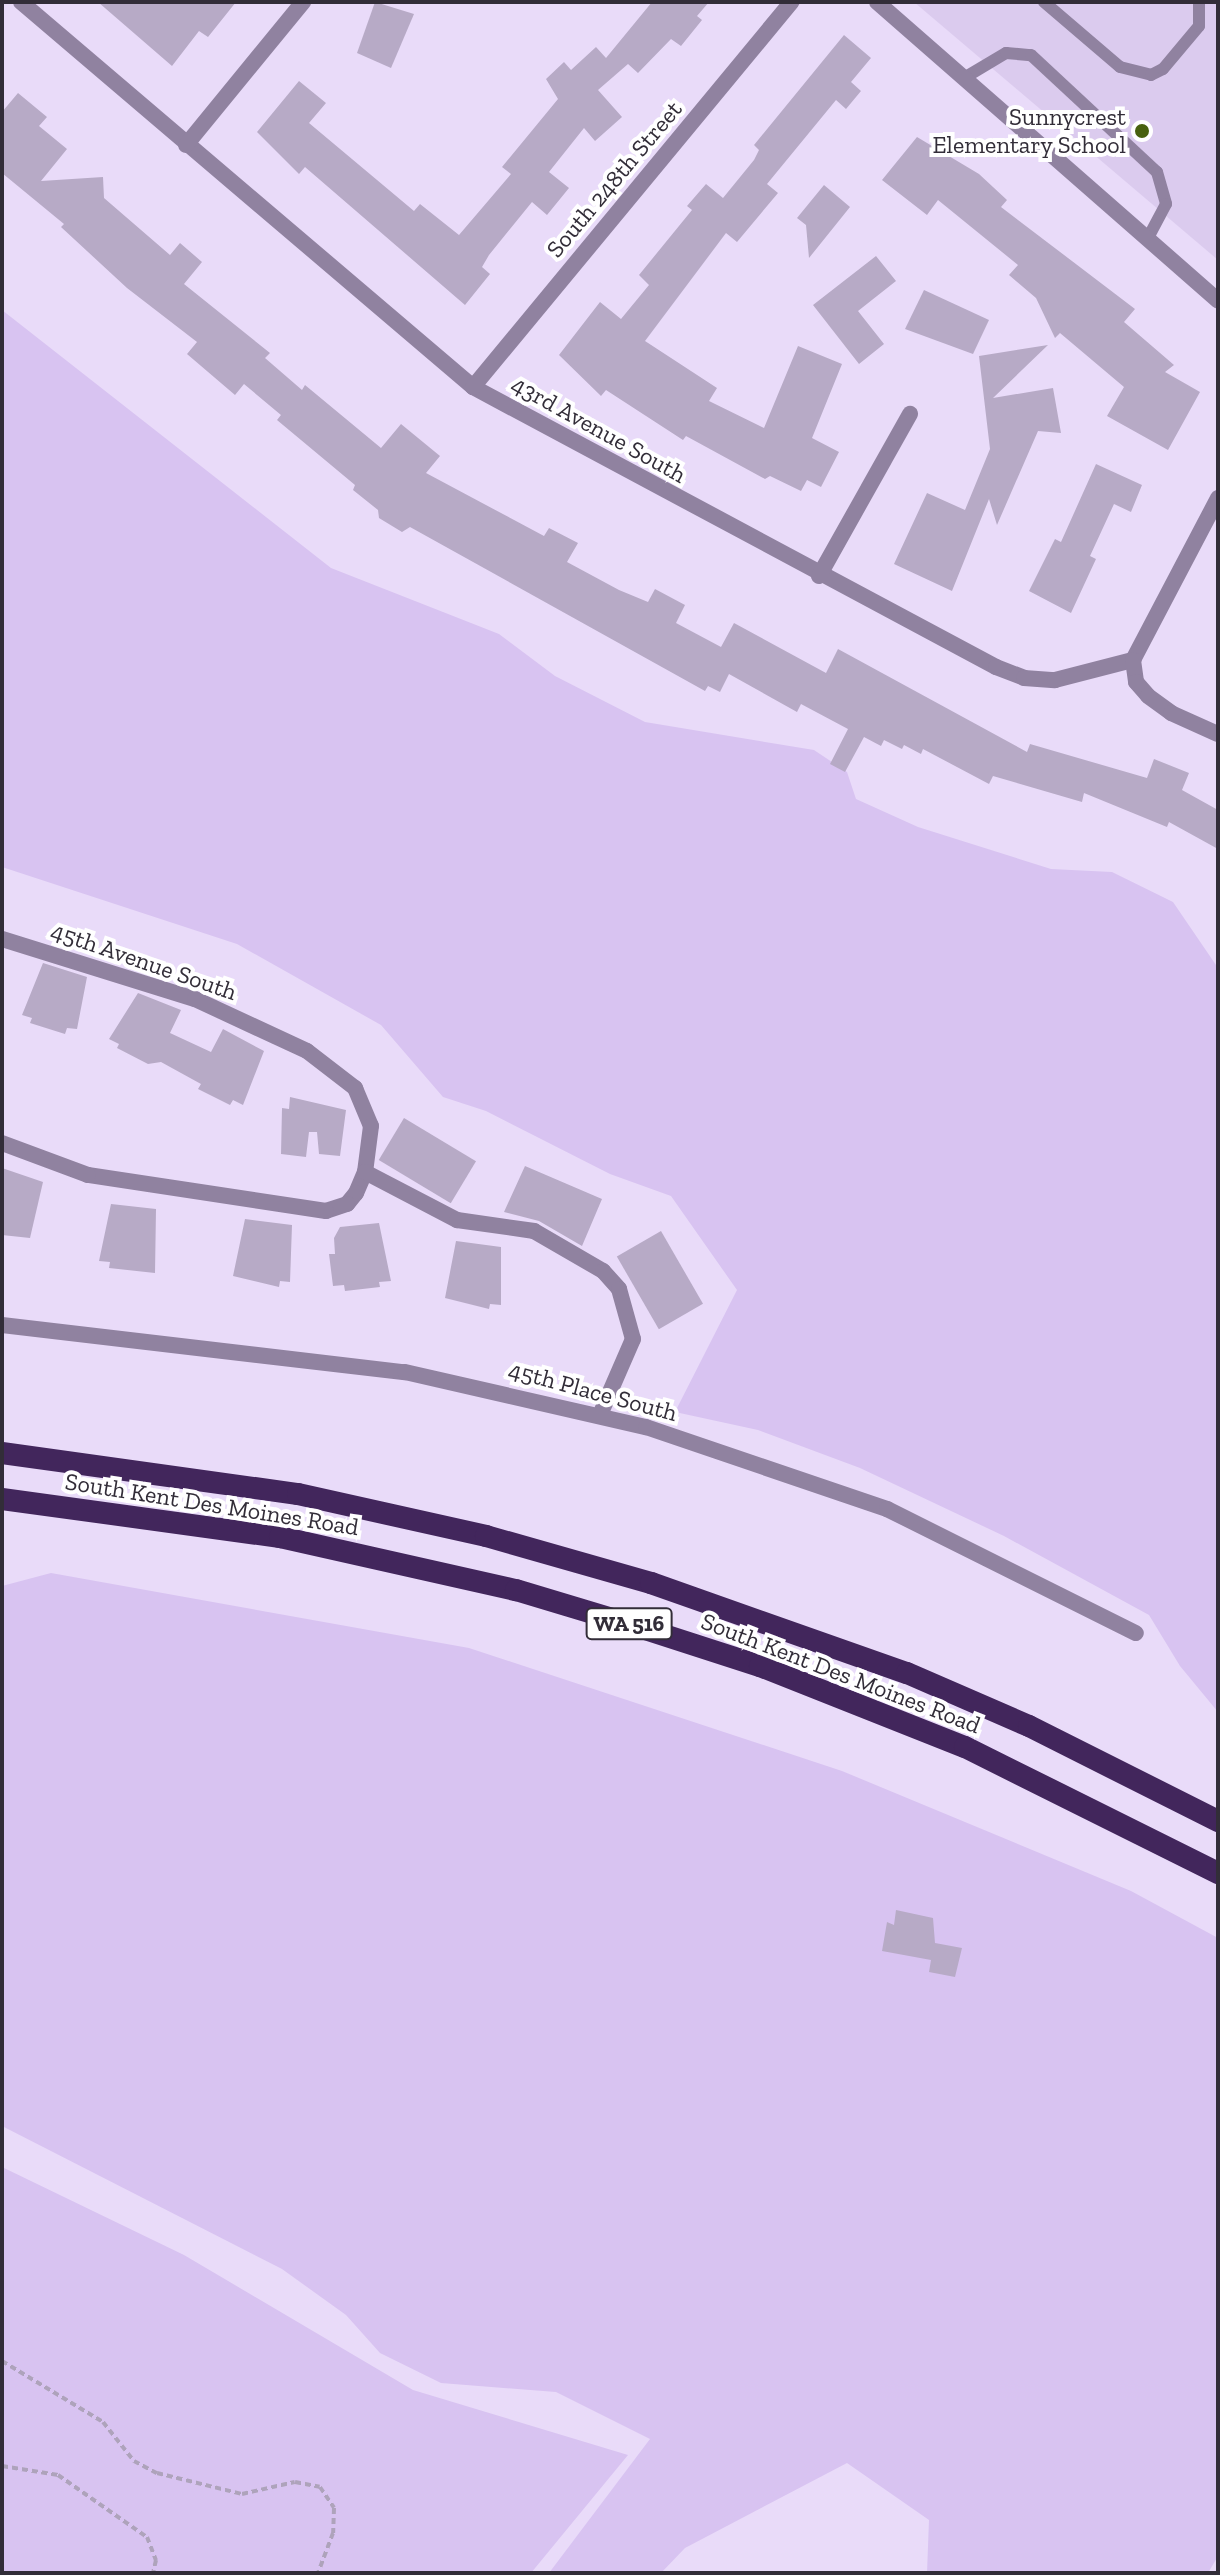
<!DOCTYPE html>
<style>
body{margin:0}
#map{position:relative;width:1220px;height:2575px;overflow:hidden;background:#e9dbf9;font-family:"Zilla Slab",serif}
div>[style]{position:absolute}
.built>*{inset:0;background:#dbcbee}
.green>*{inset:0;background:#d8c3f1}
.building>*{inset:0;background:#b7aac6;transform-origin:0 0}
.path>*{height:4px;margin-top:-2px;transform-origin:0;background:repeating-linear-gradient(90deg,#aea3bb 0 6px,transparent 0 10px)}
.service>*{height:12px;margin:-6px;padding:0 6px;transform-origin:6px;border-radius:6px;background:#9082a0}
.minor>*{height:16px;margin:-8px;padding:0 8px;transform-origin:8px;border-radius:8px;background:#9082a0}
.trunk>*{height:22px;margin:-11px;padding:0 11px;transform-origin:11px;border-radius:11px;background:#42265c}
.dots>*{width:22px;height:22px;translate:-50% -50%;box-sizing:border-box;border:4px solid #fff;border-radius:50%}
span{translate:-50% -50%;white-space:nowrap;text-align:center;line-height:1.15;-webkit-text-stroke:8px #fff;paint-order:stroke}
.shield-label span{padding:2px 6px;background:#fff;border:2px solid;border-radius:6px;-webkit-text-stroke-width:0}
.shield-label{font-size:22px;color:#322d38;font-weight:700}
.poi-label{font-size:24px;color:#322d38}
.right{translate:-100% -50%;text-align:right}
.street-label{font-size:24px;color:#322d38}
.frame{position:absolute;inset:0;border:4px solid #322d38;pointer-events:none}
</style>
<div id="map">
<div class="built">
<i style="clip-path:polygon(914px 2px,1218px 2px,1218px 260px)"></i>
</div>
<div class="green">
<i style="clip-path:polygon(2px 310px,331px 568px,499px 634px,555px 676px,645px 722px,814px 750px,847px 772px,856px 799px,918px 827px,1051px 869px,1112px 872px,1173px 902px,1218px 968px,1218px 1712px,1180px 1666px,1149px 1615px,1004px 1536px,860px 1468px,758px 1430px,675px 1412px,737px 1290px,671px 1196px,610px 1174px,486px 1111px,443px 1097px,381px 1025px,237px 944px,2px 867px)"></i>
<i style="clip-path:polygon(51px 1573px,469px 1648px,842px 1771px,1131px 1891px,1218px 1938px,1218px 2556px,1208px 2573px,927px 2573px,929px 2520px,847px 2463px,685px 2548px,661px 2573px,549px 2573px,650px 2439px,556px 2392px,441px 2383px,380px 2353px,346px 2315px,282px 2269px,2px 2126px,2px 1586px)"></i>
<i style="clip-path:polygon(2px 2167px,184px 2255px,413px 2390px,628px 2455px,531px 2573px,2px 2573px)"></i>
</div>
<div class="building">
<i style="clip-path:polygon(98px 2px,236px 2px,208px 37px,199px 31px,172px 66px)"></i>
<i style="clip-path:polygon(375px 2px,414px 14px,391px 68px,357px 53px)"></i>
<i style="clip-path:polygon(652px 2px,709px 2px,697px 16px,702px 20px,681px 46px,671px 39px,638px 73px,628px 64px,598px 90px,622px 117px,595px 141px,584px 128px,549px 172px,569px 188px,547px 215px,532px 202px,489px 255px,482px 267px,490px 274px,465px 305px,305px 167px,299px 174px,257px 132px,299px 81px,326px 103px,309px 123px,414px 211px,420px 204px,459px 235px,511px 174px,502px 167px,558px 99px,546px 79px,564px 62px,571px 70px,596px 47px,606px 58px)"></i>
<i style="clip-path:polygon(844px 35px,871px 58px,851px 82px,861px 91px,846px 109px,836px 100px,767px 184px,778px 193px,737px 242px,726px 233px,645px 341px,717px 388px,709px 401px,764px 428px,798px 346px,842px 364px,812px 438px,839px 452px,821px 487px,807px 480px,801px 491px,770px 476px,765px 479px,686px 436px,683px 440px,606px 390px,601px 396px,559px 355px,600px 302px,621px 319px,649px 285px,639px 275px,692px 210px,687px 206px,706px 184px,723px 198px,754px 160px,759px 150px,754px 145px)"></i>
<i style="clip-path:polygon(18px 93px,47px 117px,39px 126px,67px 149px,41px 181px,103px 177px,104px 198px,170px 255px,180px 243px,202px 262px,184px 284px,270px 353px,265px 358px,302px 390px,305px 385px,381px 448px,401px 424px,440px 456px,426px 473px,544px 536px,549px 528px,578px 543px,567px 562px,619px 590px,648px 602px,655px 589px,685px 605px,676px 623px,721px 647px,734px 623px,826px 673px,838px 649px,1027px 752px,1030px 744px,1147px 778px,1154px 759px,1189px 773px,1182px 790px,1218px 810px,1218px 849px,1169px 822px,1167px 827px,1084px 793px,1082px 802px,993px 776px,989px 784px,923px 749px,921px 754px,904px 745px,902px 749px,884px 740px,881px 746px,864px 737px,845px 772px,830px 764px,848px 729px,801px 704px,797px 712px,729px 674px,720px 692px,708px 686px,705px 691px,410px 527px,402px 532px,379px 518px,378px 510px,353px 490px,355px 485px,277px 420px,281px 415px,244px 384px,235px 395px,187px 354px,197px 342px,127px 288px,61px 227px,64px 224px,2px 173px,2px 112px)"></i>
<i style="clip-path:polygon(917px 137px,979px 174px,1007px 200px,1001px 207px,1135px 309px,1124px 322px,1174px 365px,1165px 372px,1200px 392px,1168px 450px,1107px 416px,1124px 387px,1060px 333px,1055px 338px,1036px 298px,1009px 275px,1018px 265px,938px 200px,927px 215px,882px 180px)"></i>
<i style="clip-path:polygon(824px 185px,850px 207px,809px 258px,806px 225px,797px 218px)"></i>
<i style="clip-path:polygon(876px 256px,896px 281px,858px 311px,884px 344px,859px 364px,813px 305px)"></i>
<i style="clip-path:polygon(924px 290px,989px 320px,973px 354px,905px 329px)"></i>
<i style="clip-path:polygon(1048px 345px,993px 398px,1053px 388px,1061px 433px,1038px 431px,997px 525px,989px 499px,952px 591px,894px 564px,927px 493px,965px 510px,990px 449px,979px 356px)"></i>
<i style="clip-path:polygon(1096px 464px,1142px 485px,1131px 512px,1114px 504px,1090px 556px,1096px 559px,1071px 613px,1029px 591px,1055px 539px,1061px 542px)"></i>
<i style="clip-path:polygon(43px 963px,87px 977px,77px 1029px,67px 1028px,65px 1034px,30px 1023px,32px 1018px,22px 1015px)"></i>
<i style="clip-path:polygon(138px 993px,181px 1010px,170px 1033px,211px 1052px,223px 1029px,264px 1051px,243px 1105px,233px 1100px,230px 1105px,198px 1089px,201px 1084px,161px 1062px,148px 1064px,117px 1048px,119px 1044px,109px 1039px)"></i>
<i style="clip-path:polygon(290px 1097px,346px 1110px,340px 1156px,319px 1154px,317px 1132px,309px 1132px,306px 1157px,281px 1154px,282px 1108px,289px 1109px)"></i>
<i style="left:404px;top:1118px;width:84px;height:49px;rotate:31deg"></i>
<i style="clip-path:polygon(525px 1166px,602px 1199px,582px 1246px,539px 1221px,504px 1212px)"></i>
<i style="clip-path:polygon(2px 1168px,43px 1182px,30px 1238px,2px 1235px)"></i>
<i style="clip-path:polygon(111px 1204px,156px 1209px,155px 1273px,109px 1268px,110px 1262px,99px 1261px)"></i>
<i style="clip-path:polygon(245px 1219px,292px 1225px,290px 1282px,280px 1281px,279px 1287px,233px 1276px)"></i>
<i style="clip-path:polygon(379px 1223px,391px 1281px,379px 1282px,380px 1287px,345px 1291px,344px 1285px,333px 1286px,329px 1254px,335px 1254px,334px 1238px,340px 1227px)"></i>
<i style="left:661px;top:1231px;width:84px;height:51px;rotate:60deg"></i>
<i style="clip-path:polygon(456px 1241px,501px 1247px,501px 1305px,490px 1304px,489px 1309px,445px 1298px)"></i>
<i style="clip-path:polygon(896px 1910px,933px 1918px,935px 1943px,962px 1948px,955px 1977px,929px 1972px,931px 1960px,882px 1951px,887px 1922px,894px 1925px)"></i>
</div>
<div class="path">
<i style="left:2px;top:2361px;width:118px;rotate:31.1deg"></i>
<i style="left:103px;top:2422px;width:50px;rotate:51.5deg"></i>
<i style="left:134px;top:2461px;width:26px;rotate:28deg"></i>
<i style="left:157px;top:2473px;width:88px;rotate:13.9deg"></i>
<i style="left:242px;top:2494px;width:54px;rotate:-12.8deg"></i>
<i style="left:295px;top:2482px;width:25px;rotate:11deg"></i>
<i style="left:320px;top:2487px;width:25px;rotate:56deg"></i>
<i style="left:334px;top:2508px;width:25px;rotate:92deg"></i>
<i style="left:333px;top:2533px;width:43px;rotate:110.6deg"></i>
<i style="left:2px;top:2466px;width:57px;rotate:9.1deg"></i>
<i style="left:58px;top:2475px;width:108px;rotate:34.9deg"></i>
<i style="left:147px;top:2537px;width:25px;rotate:69deg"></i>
<i style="left:156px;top:2560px;width:13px;rotate:103deg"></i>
</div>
<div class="service">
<i style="left:1044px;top:2px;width:100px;rotate:40.5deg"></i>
<i style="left:1120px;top:67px;width:32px;rotate:14deg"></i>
<i style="left:1151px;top:75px;width:13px;rotate:-27deg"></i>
<i style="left:1163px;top:69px;width:56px;rotate:-50.1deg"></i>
<i style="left:1199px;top:26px;width:24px;rotate:-90deg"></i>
<i style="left:964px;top:78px;width:49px;rotate:-30.8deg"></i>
<i style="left:1006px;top:53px;width:25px;rotate:5deg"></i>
<i style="left:1031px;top:55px;width:172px;rotate:42.9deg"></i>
<i style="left:1157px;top:172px;width:33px;rotate:74deg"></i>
<i style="left:1166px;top:204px;width:40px;rotate:118deg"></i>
</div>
<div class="minor">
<i style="left:21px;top:2px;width:594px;rotate:40.42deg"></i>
<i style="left:473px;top:387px;width:593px;rotate:28.16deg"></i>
<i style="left:996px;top:667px;width:30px;rotate:21deg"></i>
<i style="left:1024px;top:678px;width:31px;rotate:4deg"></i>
<i style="left:1055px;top:680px;width:81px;rotate:-14.4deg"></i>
<i style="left:877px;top:2px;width:453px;rotate:41.2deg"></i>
<i style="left:186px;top:145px;width:185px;rotate:-50.7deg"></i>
<i style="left:473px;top:387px;width:500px;rotate:-50.4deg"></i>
<i style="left:819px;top:576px;width:186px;rotate:-60.7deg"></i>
<i style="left:1133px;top:660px;width:183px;rotate:-62.3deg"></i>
<i style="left:1133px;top:660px;width:22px;rotate:82deg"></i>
<i style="left:1136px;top:682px;width:18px;rotate:49deg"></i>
<i style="left:1148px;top:696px;width:29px;rotate:36deg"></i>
<i style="left:1171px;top:713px;width:51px;rotate:24.1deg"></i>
<i style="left:2px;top:939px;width:202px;rotate:17.3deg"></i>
<i style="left:195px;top:999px;width:123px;rotate:24.9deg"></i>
<i style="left:307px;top:1051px;width:61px;rotate:37.6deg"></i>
<i style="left:355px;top:1088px;width:41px;rotate:67.2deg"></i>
<i style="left:371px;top:1126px;width:46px;rotate:97.4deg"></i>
<i style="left:365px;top:1172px;width:23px;rotate:113deg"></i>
<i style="left:356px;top:1193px;width:14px;rotate:129deg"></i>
<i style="left:347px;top:1204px;width:22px;rotate:162deg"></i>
<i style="left:326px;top:1211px;width:241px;rotate:-171.4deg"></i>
<i style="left:88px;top:1175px;width:92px;rotate:-159.6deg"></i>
<i style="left:365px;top:1172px;width:104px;rotate:27.6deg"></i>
<i style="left:457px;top:1220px;width:78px;rotate:8.1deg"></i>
<i style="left:534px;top:1231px;width:80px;rotate:30.1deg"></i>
<i style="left:603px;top:1271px;width:24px;rotate:48deg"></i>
<i style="left:619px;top:1289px;width:52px;rotate:74.4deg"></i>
<i style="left:633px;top:1339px;width:83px;rotate:113.5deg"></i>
<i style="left:2px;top:1325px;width:406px;rotate:6.7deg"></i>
<i style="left:405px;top:1372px;width:247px;rotate:12.9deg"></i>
<i style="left:646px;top:1427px;width:255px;rotate:18.8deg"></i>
<i style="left:887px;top:1509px;width:278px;rotate:26.5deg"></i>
</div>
<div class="trunk">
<i style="left:2px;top:1453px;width:299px;rotate:7.9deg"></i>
<i style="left:298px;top:1494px;width:193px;rotate:12.6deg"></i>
<i style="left:486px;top:1536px;width:172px;rotate:15.9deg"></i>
<i style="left:651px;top:1583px;width:271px;rotate:19.4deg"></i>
<i style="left:907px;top:1673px;width:133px;rotate:23.5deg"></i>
<i style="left:1029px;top:1726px;width:212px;rotate:26.7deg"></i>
<i style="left:2px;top:1499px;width:281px;rotate:7.8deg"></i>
<i style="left:280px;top:1537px;width:242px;rotate:12.7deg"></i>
<i style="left:516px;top:1590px;width:125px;rotate:16.7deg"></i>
<i style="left:636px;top:1626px;width:130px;rotate:17.9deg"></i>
<i style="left:760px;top:1666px;width:220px;rotate:21.6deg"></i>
<i style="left:965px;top:1747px;width:283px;rotate:26.5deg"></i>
</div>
<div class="dots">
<i style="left:1142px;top:131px;background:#48610f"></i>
</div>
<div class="shield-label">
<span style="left:629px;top:1624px">WA 516</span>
</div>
<div class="poi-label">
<span class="right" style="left:1126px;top:131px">Sunnycrest<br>Elementary School</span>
</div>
<div class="street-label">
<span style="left:614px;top:179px;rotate:-50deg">South 248th Street</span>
<span style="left:599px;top:429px;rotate:29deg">43rd Avenue South</span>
<span style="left:144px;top:961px;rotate:19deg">45th Avenue South</span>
<span style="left:593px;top:1391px;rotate:15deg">45th Place South</span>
<span style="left:212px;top:1504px;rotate:9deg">South Kent Des Moines Road</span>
<span style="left:841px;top:1673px;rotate:21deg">South Kent Des Moines Road</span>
</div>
<div class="frame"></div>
</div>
